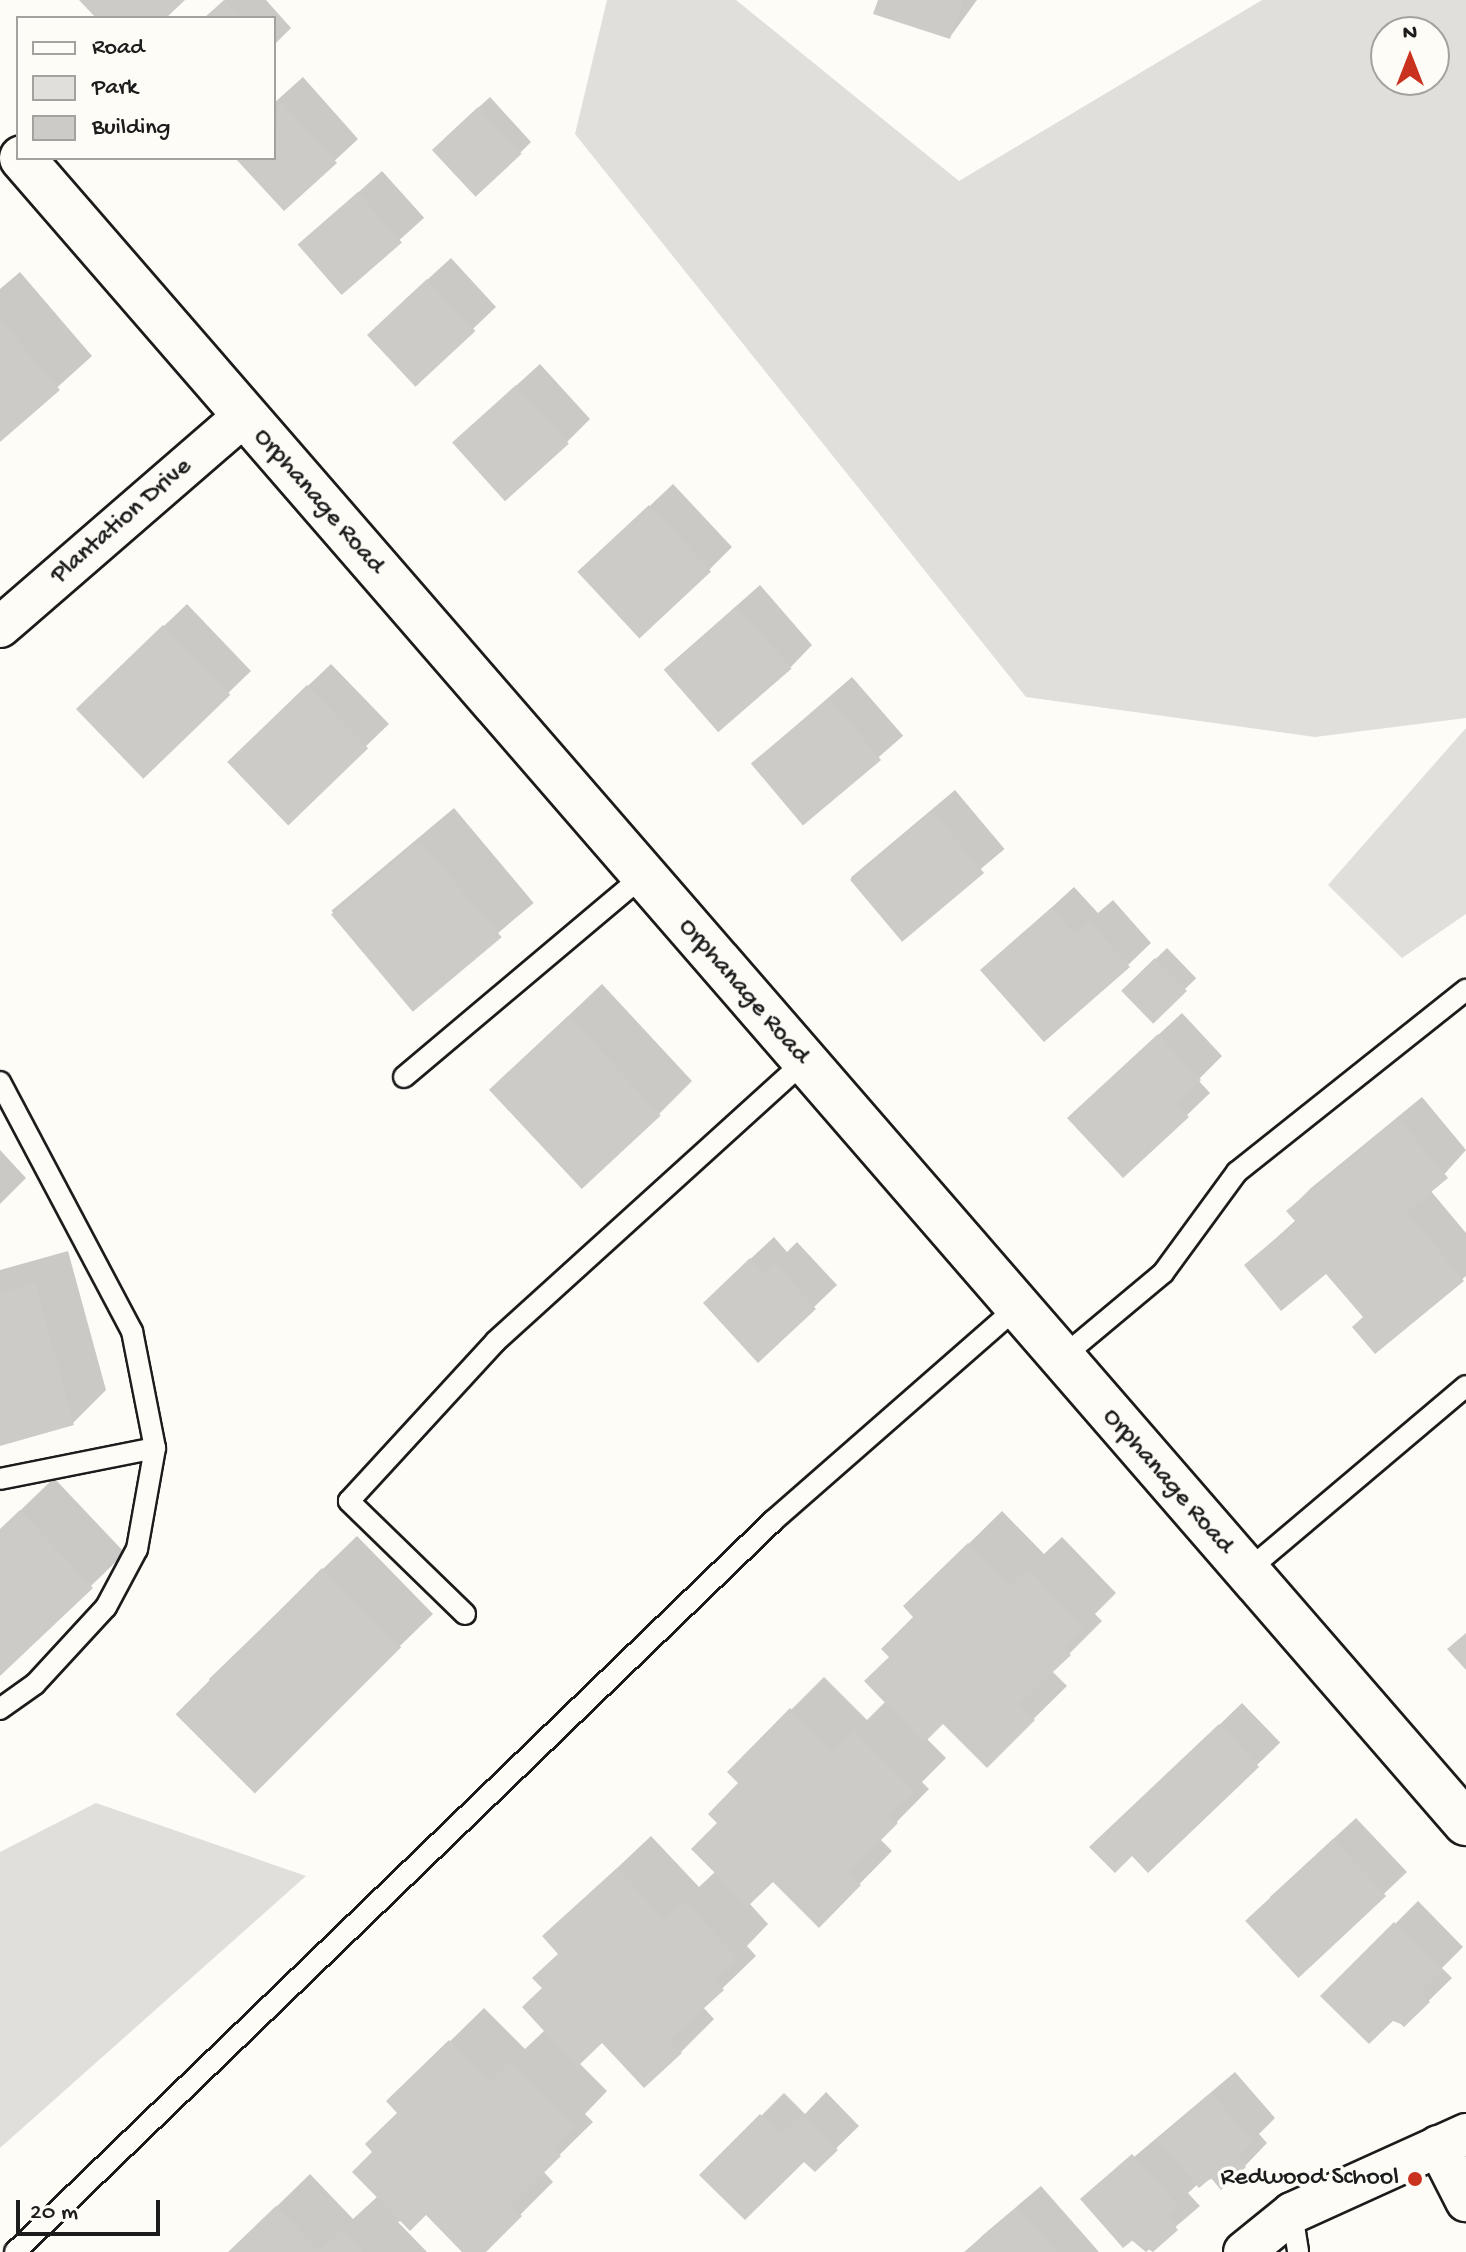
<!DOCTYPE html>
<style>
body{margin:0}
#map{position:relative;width:1466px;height:2252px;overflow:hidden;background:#fdfcf7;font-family:"Gochi Hand",sans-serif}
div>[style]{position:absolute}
.green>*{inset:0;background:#e0dfdb}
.shadow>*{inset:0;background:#0003;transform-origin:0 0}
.building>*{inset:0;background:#cccbc8;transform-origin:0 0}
.roads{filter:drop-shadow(2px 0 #1c1c1c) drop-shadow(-2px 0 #1c1c1c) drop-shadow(0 2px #1c1c1c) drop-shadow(0 -2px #1c1c1c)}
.service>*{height:20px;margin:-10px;padding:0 10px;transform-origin:10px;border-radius:10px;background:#fdfcf7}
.minor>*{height:40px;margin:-20px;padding:0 20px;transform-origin:20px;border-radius:20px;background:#fdfcf7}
.secondary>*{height:44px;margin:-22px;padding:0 22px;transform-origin:22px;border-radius:22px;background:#fdfcf7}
.dots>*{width:22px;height:22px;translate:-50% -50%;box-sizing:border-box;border:4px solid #fdfcf7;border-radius:50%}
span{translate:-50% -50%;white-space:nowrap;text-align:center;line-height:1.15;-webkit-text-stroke:7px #fdfcf7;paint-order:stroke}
.street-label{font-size:26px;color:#1c1c1c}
.poi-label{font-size:26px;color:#1c1c1c}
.right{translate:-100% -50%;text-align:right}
.legend{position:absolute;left:16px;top:16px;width:260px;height:144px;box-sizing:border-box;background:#fdfcf7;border:2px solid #a3a29f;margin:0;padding:10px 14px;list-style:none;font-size:24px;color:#1c1c1c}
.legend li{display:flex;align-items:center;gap:16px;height:40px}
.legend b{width:40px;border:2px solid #a3a29f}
.north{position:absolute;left:1370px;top:16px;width:80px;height:80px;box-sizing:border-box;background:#fdfcf7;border:2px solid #a3a29f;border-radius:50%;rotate:0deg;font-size:22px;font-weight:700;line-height:32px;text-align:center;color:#1c1c1c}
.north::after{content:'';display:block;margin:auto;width:28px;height:36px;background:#c8321e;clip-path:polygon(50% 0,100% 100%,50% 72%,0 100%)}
.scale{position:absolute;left:16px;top:2200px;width:144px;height:36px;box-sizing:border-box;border:4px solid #1c1c1c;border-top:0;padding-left:10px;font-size:24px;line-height:28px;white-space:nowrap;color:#1c1c1c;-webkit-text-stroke:6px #fdfcf7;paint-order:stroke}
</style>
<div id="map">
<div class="green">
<i style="clip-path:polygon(evenodd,607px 0,736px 0,959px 181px,1262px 0,1466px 0,1466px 718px,1315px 737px,1026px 697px,575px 134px,607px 0,1386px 32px,1434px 32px,1434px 80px,1386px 80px,1386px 32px)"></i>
<i style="clip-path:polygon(1466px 728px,1466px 914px,1402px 958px,1328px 885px)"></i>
<i style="clip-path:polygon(96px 1803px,306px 1876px,0 2148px,0 1852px)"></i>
</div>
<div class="shadow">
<i style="clip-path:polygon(225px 0,266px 0,291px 28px,274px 45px,274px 18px,205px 18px)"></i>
<i style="clip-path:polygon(880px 0,977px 0,950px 37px)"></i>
<i style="clip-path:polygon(303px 77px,358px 139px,284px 208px,238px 158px,274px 158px,274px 103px)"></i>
<i style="clip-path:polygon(490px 97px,531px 142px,520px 153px,445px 138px)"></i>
<i style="left:382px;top:171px;width:63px;height:111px;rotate:48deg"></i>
<i style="clip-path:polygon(451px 258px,496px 307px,415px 384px,392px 312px)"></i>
<i style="clip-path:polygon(20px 272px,92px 356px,0 439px,0 289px)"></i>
<i style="clip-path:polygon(540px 364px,590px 419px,567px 442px,454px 442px)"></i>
<i style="clip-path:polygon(673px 484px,732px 547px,709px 570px,603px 550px)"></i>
<i style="clip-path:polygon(760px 585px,812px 645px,790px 668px,666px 668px)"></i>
<i style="clip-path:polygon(187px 604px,251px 671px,143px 775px,101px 686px)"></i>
<i style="clip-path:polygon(331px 664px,389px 724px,287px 822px,252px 739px)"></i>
<i style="left:852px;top:677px;width:78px;height:131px;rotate:49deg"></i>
<i style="left:955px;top:790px;width:77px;height:136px;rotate:50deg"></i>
<i style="left:454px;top:808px;width:124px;height:160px;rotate:50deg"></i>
<i style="clip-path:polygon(1074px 887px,1098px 913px,1113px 900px,1151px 943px,1128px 965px,983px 970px)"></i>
<i style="left:1167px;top:948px;width:42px;height:60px;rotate:46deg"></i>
<i style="clip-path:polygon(602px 984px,692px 1081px,659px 1114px,491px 1089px)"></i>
<i style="clip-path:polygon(1182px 1013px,1222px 1056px,1198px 1080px,1210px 1093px,1187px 1115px,1092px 1096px)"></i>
<i style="clip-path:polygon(1422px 1097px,1466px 1150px,1430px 1190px,1466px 1233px,1466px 1276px,1375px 1351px,1365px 1317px,1327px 1271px,1246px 1265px,1296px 1220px,1288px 1211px,1311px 1188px)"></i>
<i style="clip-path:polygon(0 1150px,26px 1178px,0 1204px)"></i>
<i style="clip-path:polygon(774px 1237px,787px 1252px,797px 1242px,837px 1285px,759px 1360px,728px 1280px)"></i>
<i style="clip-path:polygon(68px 1251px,106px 1390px,73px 1423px,0 1443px,0 1270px)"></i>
<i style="clip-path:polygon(54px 1478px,125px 1553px,0 1674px,0 1530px)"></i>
<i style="clip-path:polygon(1002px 1511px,1044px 1554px,1062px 1537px,1116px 1593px,1095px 1614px,1102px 1621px,1052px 1671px,1067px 1686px,987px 1765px,943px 1721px,926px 1738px,946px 1758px,922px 1782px,929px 1789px,880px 1839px,892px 1851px,819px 1925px,773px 1879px,749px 1903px,768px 1924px,747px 1946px,756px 1956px,703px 2007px,714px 2019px,681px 2052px,603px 2040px,578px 2062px,607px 2091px,585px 2114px,593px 2122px,543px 2171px,553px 2182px,483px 2252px,465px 2252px,426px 2212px,398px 2222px,427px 2252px,230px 2252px,310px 2174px,353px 2219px,378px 2196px,374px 2152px,399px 2112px,389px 2101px,484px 2008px,525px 2049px,545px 2030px,544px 1987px,560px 1952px,545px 1936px,651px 1836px,699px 1887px,716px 1871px,720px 1822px,741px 1783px,729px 1772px,824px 1677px,867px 1720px,886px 1701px,891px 1656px,939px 1573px)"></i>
<i style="clip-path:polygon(357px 1536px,433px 1614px,252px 1789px,209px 1679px)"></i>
<i style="left:1242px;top:1703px;width:55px;height:176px;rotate:46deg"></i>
<i style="clip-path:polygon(1356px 1818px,1407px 1872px,1298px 1975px,1270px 1897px)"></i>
<i style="clip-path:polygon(1418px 1901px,1463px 1947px,1442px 1968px,1452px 1978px,1404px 2025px,1323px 1996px)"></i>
<i style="clip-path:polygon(1235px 2072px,1275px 2118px,1259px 2134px,1267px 2143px,1245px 2166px,1198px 2184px,1188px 2193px,1200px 2206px,1146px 2252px,1083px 2200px)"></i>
<i style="clip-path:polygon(826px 2092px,859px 2126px,815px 2169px,804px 2159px,702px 2175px,784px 2093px,805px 2114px)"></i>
<i style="clip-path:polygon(1041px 2186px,1099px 2252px,966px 2252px,983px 2235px)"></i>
</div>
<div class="building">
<i style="clip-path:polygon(79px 0,185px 0,166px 18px,96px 18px)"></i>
<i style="clip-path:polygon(224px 0,240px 18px,204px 18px)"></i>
<i style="clip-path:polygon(878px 0,963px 0,950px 39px,873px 14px)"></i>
<i style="clip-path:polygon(279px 99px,337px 163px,284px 211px,235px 158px,274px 158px)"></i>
<i style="left:478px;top:107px;width:64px;height:63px;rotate:47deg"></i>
<i style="left:358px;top:192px;width:67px;height:80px;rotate:49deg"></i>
<i style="left:427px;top:279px;width:71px;height:82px;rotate:47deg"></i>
<i style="clip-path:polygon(0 320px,60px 390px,0 442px)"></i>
<i style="left:516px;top:385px;width:79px;height:86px;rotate:48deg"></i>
<i style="left:649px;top:505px;width:91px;height:98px;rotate:47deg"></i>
<i style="left:737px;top:606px;width:83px;height:97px;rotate:49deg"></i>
<i style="left:163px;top:625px;width:97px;height:121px;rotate:46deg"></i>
<i style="left:307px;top:685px;width:88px;height:111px;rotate:46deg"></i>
<i style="left:829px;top:698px;width:81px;height:102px;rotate:50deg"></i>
<i style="left:932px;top:811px;width:81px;height:107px;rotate:50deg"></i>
<i style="left:420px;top:840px;width:127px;height:116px;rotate:50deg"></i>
<i style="clip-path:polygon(1051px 908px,1074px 934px,1089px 922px,1130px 967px,1044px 1042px,980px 970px)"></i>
<i style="left:1155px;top:958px;width:46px;height:47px;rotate:46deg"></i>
<i style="left:568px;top:1016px;width:136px;height:108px;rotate:47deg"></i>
<i style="clip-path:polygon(1158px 1034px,1201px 1080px,1176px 1103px,1189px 1117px,1123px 1178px,1067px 1118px)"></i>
<i style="clip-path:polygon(1398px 1118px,1448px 1178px,1407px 1212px,1464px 1281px,1375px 1354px,1352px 1327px,1363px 1317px,1326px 1274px,1281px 1311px,1244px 1265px,1296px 1222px,1286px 1211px)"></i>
<i style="clip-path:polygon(750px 1258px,764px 1273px,774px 1263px,816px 1309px,758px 1363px,703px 1303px)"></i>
<i style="clip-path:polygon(35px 1283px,74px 1425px,0 1446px,0 1293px)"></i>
<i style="clip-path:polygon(20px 1510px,93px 1588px,0 1676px,0 1529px)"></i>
<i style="clip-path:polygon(968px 1543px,1010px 1585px,1028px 1569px,1084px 1627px,1063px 1648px,1071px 1655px,1019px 1704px,1035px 1720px,987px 1768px,943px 1724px,924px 1743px,864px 1681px,889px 1657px,881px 1649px,913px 1617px,903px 1606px)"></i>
<i style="left:322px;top:1568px;width:112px;height:207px;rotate:45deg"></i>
<i style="clip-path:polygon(1466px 1633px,1466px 1670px,1447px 1649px)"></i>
<i style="clip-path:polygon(790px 1708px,832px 1752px,854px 1731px,915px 1792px,890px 1816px,898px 1823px,848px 1873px,861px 1885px,819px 1928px,773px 1882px,748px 1906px,691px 1849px,717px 1823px,708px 1814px,738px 1783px,727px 1772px)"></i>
<i style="clip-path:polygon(1219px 1724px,1259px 1767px,1148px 1873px,1132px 1856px,1115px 1873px,1089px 1847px)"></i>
<i style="left:1333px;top:1839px;width:78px;height:120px;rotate:47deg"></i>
<i style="clip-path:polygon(617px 1868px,664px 1919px,684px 1901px,737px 1958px,714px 1979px,724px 1990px,669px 2040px,682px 2053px,644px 2088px,602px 2043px,577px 2067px,522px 2007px,542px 1988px,532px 1978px,558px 1954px,542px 1936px)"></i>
<i style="clip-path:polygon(1394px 1922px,1442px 1970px,1420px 1992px,1430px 2002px,1404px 2027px,1395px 2019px,1369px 2044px,1320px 1996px)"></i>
<i style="clip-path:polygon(449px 2040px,491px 2081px,511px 2061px,575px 2126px,553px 2148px,561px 2156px,511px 2205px,522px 2216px,486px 2252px,462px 2252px,426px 2215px,410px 2231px,352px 2172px,372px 2152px,365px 2144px,397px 2113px,386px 2101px)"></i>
<i style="clip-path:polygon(1211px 2093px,1254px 2142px,1237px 2157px,1246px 2167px,1221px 2190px,1211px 2178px,1199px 2188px,1157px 2140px)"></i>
<i style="clip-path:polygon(802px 2113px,838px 2150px,815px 2172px,804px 2162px,745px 2220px,699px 2175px,760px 2114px,781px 2135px)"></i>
<i style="clip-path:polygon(1132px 2154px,1178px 2206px,1167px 2216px,1178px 2230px,1153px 2252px,1133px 2240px,1123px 2248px,1080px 2199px)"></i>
<i style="clip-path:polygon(276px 2206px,319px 2251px,342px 2230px,363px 2252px,228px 2252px)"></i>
<i style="clip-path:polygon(1017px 2207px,1057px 2252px,964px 2252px)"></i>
</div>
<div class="roads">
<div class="service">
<i style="left:404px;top:1077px;width:312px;rotate:-40.1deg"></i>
<i style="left:0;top:1082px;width:282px;rotate:62.1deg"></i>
<i style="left:132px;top:1331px;width:119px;rotate:78.9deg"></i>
<i style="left:155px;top:1448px;width:103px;rotate:100.1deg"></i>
<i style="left:137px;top:1549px;width:66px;rotate:118.1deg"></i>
<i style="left:106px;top:1607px;width:105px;rotate:132.7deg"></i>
<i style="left:35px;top:1684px;width:43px;rotate:144.5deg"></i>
<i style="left:1059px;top:1360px;width:136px;rotate:-39.9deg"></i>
<i style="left:1163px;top:1273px;width:125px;rotate:-53.8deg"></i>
<i style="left:1237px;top:1172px;width:293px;rotate:-38.5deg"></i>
<i style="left:0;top:1479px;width:158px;rotate:-11.3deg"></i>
<i style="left:1246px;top:1572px;width:288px;rotate:-40.2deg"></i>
<i style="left:465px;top:1614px;width:162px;rotate:-135.8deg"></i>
<i style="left:349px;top:1501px;width:217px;rotate:-47.4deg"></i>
<i style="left:496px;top:1341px;width:416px;rotate:-42.2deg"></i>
<i style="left:1292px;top:2213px;width:39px;rotate:81deg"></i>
<i style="left:15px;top:2252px;width:1053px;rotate:-43.96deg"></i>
<i style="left:773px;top:1521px;width:322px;rotate:-41.2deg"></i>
</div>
<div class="minor">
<i style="left:0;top:627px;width:323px;rotate:-40.9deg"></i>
<i style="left:1438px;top:2146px;width:62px;rotate:63deg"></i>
<i style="left:1244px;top:2252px;width:62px;rotate:-39.1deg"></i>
<i style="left:1292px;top:2213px;width:191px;rotate:-24.4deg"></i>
</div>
<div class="secondary">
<i style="left:22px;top:158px;width:2204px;rotate:49.07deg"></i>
</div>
</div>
<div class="dots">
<i style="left:1415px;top:2179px;background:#c8321e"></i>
</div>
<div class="street-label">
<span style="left:318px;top:502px;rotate:49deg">Orphanage Road</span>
<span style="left:122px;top:522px;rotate:-41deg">Plantation Drive</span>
<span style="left:743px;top:992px;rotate:49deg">Orphanage Road</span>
<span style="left:1167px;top:1482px;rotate:49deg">Orphanage Road</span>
</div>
<div class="poi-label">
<span class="right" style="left:1399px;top:2179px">Redwood School</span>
</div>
<ul class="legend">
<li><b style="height:10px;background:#fdfcf7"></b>Road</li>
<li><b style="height:22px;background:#e0dfdb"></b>Park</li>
<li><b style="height:22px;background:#cccbc8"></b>Building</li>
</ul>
<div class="north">N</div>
<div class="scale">20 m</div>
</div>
